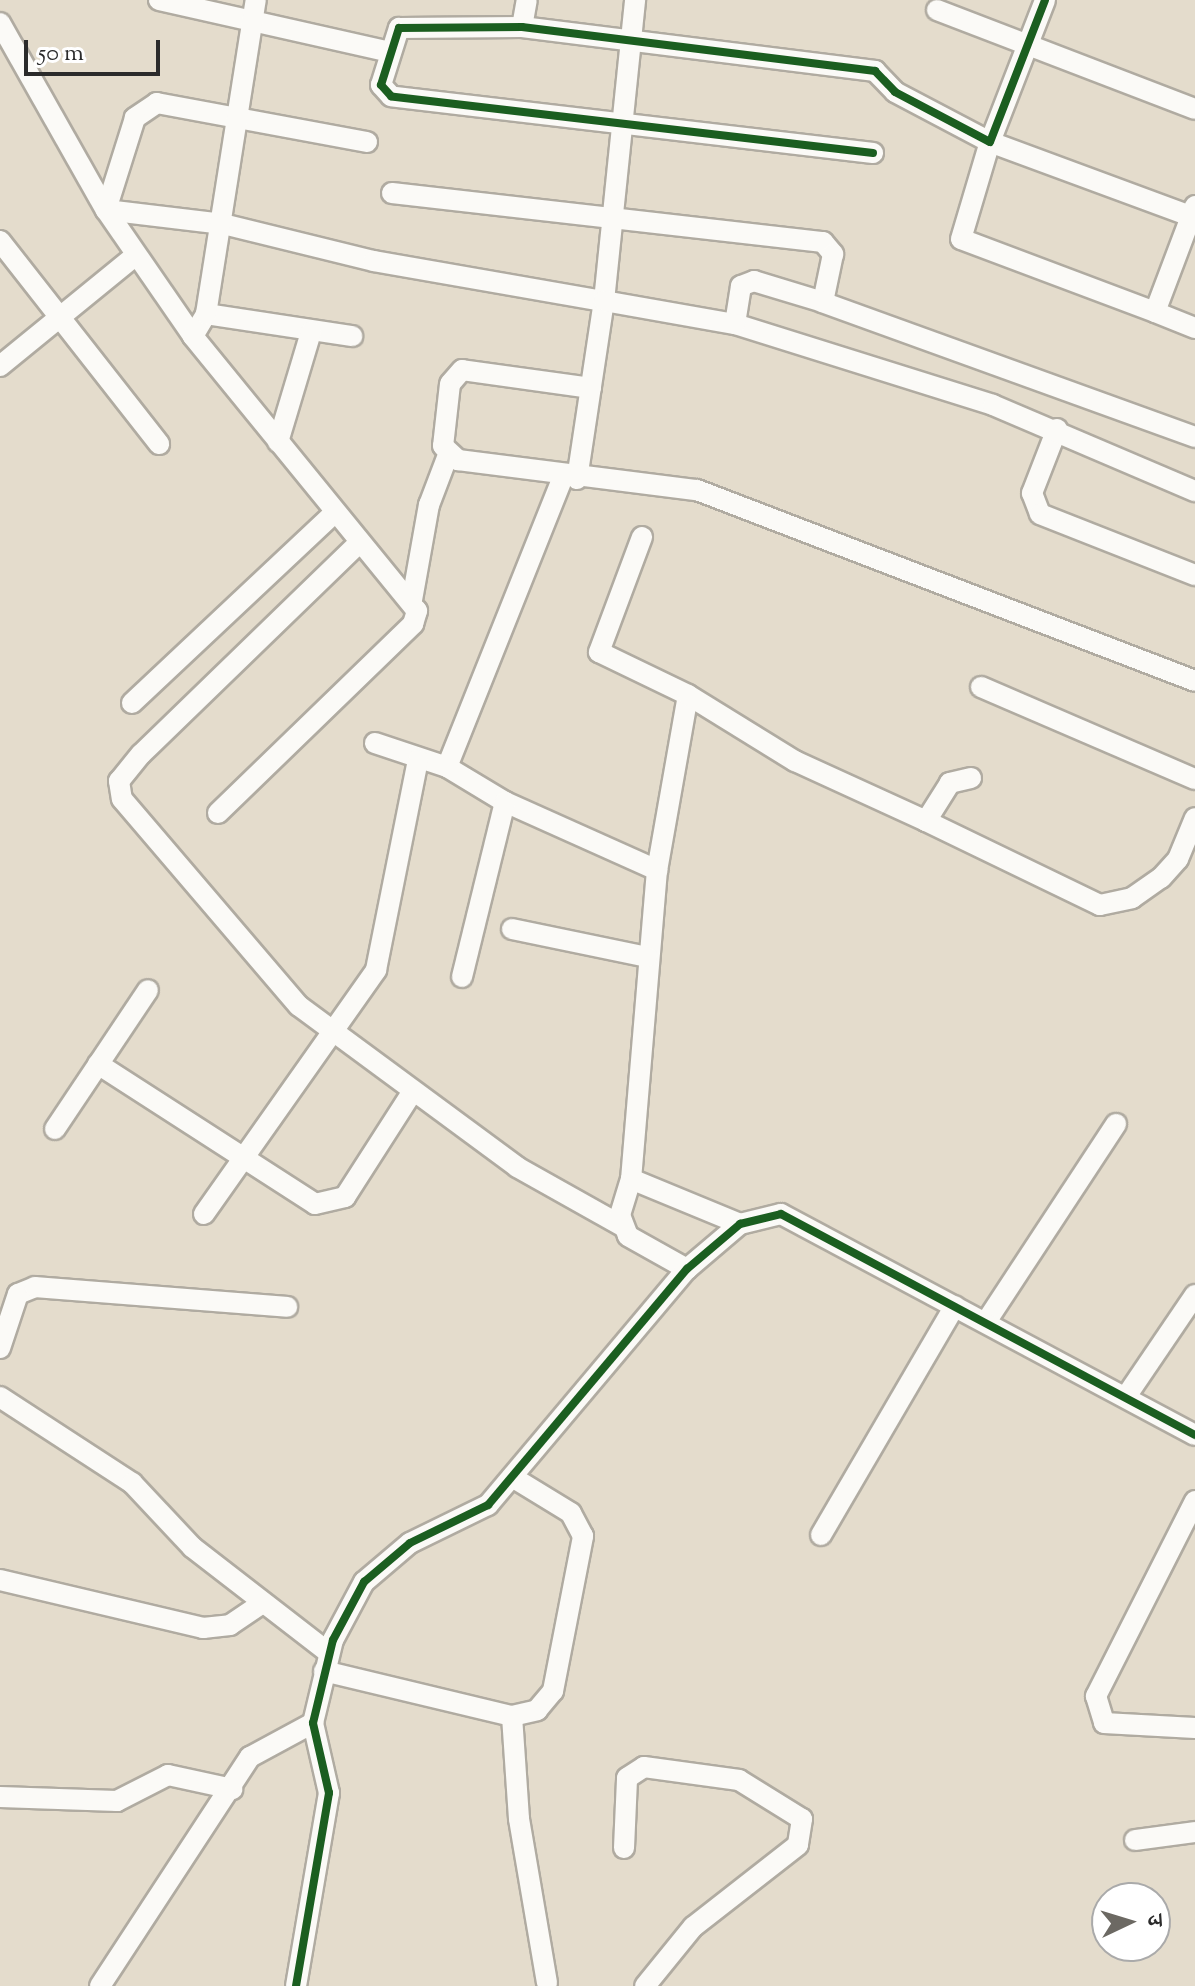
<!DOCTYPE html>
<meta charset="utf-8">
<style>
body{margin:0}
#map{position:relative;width:1195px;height:1986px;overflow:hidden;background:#e4dccc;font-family:"Sorts Mill Goudy","Noto Serif Devanagari",serif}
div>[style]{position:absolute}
.roads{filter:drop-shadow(2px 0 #b0aba1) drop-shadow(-2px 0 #b0aba1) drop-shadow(0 2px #b0aba1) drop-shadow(0 -2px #b0aba1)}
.minor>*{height:20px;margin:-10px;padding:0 10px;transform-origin:10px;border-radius:10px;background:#fbfaf7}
.cycleway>*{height:8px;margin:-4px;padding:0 4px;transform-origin:4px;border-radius:4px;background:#1b5e20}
span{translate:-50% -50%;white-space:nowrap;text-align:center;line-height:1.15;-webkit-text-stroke:6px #fff;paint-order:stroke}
.north{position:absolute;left:1091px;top:1882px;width:80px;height:80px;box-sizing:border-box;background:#fff;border:2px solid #aaa;border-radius:50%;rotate:86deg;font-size:22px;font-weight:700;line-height:32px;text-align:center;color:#2b2b2b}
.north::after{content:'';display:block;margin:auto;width:28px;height:36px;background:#6c6963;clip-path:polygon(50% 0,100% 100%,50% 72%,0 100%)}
.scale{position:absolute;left:24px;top:40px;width:136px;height:36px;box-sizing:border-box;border:4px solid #2b2b2b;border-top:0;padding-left:10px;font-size:24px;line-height:28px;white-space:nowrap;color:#2b2b2b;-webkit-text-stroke:6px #fff;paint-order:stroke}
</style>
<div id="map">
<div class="roads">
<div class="minor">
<i style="left:159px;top:0;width:237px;rotate:12.7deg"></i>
<i style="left:937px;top:10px;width:276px;rotate:21deg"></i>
<i style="left:0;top:23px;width:215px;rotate:60.5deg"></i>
<i style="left:106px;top:210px;width:153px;rotate:55.4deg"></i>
<i style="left:522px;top:27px;width:27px;rotate:-80deg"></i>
<i style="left:367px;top:142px;width:214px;rotate:-169.5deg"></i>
<i style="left:157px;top:103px;width:27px;rotate:146deg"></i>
<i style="left:135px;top:118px;width:96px;rotate:107.5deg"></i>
<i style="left:106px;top:210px;width:118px;rotate:6.8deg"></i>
<i style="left:223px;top:224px;width:155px;rotate:13.8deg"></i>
<i style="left:374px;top:261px;width:233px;rotate:9.9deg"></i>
<i style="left:604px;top:301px;width:303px;rotate:-84.1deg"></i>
<i style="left:873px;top:153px;width:485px;rotate:-173.3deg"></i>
<i style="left:391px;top:96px;width:15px;rotate:-132deg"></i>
<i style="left:381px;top:85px;width:60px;rotate:-72.5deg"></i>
<i style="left:399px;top:28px;width:123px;rotate:-0.5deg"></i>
<i style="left:522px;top:27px;width:356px;rotate:7.1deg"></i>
<i style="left:875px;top:71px;width:29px;rotate:46deg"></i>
<i style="left:895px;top:92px;width:107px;rotate:27.8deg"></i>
<i style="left:990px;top:142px;width:152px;rotate:-68.8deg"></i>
<i style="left:392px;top:193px;width:434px;rotate:6.5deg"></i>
<i style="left:823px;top:242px;width:16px;rotate:50deg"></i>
<i style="left:833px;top:254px;width:49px;rotate:101.8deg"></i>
<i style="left:1195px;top:206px;width:113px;rotate:110.7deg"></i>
<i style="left:1155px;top:312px;width:43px;rotate:21.8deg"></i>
<i style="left:0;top:241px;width:258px;rotate:51.9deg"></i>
<i style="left:1155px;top:312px;width:207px;rotate:-159.4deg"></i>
<i style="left:961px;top:239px;width:101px;rotate:-73.4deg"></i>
<i style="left:990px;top:142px;width:219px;rotate:20.3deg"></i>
<i style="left:206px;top:314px;width:148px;rotate:8.6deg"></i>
<i style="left:0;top:366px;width:174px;rotate:-39.2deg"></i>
<i style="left:591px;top:388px;width:130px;rotate:-172.1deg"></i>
<i style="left:462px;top:370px;width:18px;rotate:131deg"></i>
<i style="left:450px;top:384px;width:62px;rotate:96.4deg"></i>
<i style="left:443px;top:446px;width:21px;rotate:43deg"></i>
<i style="left:458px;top:460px;width:241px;rotate:7.2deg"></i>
<i style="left:697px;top:490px;width:533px;rotate:20.98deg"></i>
<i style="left:1057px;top:429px;width:69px;rotate:111.3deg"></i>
<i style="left:1032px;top:493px;width:22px;rotate:69deg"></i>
<i style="left:1040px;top:514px;width:167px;rotate:21.5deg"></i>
<i style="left:1195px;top:437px;width:396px;rotate:-160.1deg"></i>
<i style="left:823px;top:302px;width:72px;rotate:-163.1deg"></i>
<i style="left:754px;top:281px;width:14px;rotate:159deg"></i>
<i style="left:741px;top:286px;width:38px;rotate:99deg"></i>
<i style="left:735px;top:324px;width:270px;rotate:17.4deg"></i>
<i style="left:993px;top:405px;width:220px;rotate:23.1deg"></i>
<i style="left:278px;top:442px;width:115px;rotate:-73.3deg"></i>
<i style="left:577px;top:479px;width:180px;rotate:-81.4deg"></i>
<i style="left:604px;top:301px;width:133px;rotate:10deg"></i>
<i style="left:642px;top:537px;width:123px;rotate:110.5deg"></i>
<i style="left:599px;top:652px;width:99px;rotate:25.8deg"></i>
<i style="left:688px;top:695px;width:178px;rotate:100deg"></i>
<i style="left:358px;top:544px;width:302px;rotate:135.9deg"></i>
<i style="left:141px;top:754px;width:35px;rotate:129deg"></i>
<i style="left:119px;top:781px;width:18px;rotate:81deg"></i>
<i style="left:122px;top:799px;width:272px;rotate:49.5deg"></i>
<i style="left:299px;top:1006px;width:271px;rotate:36.4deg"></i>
<i style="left:517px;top:1167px;width:120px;rotate:29.3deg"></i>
<i style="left:412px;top:600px;width:97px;rotate:-79.9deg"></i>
<i style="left:429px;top:505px;width:53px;rotate:-69.2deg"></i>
<i style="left:981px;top:687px;width:233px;rotate:23.3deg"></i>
<i style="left:688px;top:695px;width:126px;rotate:31.7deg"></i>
<i style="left:795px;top:761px;width:144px;rotate:24.6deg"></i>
<i style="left:132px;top:703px;width:276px;rotate:-43.2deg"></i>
<i style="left:375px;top:743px;width:76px;rotate:18.4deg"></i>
<i style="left:447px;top:767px;width:68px;rotate:31.1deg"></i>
<i style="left:505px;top:802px;width:167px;rotate:24.1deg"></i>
<i style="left:657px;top:870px;width:310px;rotate:94.8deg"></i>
<i style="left:631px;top:1179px;width:38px;rotate:107deg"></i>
<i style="left:620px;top:1215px;width:22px;rotate:69deg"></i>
<i style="left:628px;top:1236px;width:68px;rotate:29.2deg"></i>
<i style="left:447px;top:767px;width:312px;rotate:-68.2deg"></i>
<i style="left:971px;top:778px;width:22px;rotate:167deg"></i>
<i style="left:950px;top:783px;width:45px;rotate:122.3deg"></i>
<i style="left:926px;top:821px;width:193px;rotate:25.8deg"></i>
<i style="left:1100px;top:905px;width:33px;rotate:-12deg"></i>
<i style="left:1132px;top:898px;width:35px;rotate:-35deg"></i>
<i style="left:1161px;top:878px;width:25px;rotate:-48deg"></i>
<i style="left:1178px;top:859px;width:44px;rotate:-67.5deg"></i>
<i style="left:218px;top:813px;width:272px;rotate:-44.1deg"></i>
<i style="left:413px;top:624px;width:14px;rotate:-73deg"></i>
<i style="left:417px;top:611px;width:355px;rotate:-129.2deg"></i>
<i style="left:193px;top:336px;width:26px;rotate:-59deg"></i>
<i style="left:206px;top:314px;width:318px;rotate:-81deg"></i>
<i style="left:512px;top:929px;width:138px;rotate:11.7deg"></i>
<i style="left:462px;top:977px;width:180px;rotate:-76.2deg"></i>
<i style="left:98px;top:1064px;width:258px;rotate:32.8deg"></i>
<i style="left:315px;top:1204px;width:31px;rotate:-13deg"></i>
<i style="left:345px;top:1197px;width:126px;rotate:-57.3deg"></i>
<i style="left:55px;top:1129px;width:167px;rotate:-56.2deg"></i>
<i style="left:631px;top:1179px;width:118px;rotate:22.4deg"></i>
<i style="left:204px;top:1214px;width:299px;rotate:-54.8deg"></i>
<i style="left:376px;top:970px;width:214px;rotate:-78.7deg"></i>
<i style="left:986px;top:1322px;width:237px;rotate:-56.7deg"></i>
<i style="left:0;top:1348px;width:57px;rotate:-71.6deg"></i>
<i style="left:18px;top:1294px;width:18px;rotate:-22deg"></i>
<i style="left:35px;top:1287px;width:253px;rotate:4.5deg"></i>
<i style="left:1127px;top:1395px;width:121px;rotate:-55.8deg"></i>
<i style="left:0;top:1397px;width:158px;rotate:33.1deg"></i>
<i style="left:132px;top:1483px;width:88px;rotate:46.8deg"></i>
<i style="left:192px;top:1547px;width:173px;rotate:37.7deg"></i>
<i style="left:1195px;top:1501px;width:219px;rotate:116.9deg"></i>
<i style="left:1096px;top:1696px;width:28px;rotate:73deg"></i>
<i style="left:1104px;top:1723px;width:91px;rotate:3.1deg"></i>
<i style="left:821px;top:1535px;width:265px;rotate:-59.7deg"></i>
<i style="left:0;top:1580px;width:209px;rotate:13.3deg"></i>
<i style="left:203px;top:1628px;width:27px;rotate:-6deg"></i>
<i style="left:230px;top:1625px;width:37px;rotate:-34deg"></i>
<i style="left:324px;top:1671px;width:193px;rotate:13.5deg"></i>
<i style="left:512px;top:1716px;width:103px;rotate:86.1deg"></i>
<i style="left:519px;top:1819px;width:166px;rotate:80.3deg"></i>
<i style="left:512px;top:1716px;width:26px;rotate:-13deg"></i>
<i style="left:537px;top:1710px;width:25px;rotate:-50deg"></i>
<i style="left:553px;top:1691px;width:158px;rotate:-79deg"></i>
<i style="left:583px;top:1536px;width:26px;rotate:-118deg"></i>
<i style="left:571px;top:1513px;width:69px;rotate:-148.6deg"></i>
<i style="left:0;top:1797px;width:117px;rotate:2deg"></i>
<i style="left:117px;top:1801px;width:57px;rotate:-27deg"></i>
<i style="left:168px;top:1775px;width:66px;rotate:12.3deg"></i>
<i style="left:1135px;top:1840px;width:61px;rotate:-7.6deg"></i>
<i style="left:624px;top:1848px;width:70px;rotate:-87.5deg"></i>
<i style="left:627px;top:1778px;width:20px;rotate:-33deg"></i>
<i style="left:644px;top:1767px;width:96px;rotate:7.8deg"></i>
<i style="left:739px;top:1780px;width:74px;rotate:31.8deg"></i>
<i style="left:802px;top:1819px;width:26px;rotate:99deg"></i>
<i style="left:798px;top:1845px;width:133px;rotate:142deg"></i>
<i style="left:693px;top:1927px;width:76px;rotate:129.1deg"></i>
<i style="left:100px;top:1986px;width:274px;rotate:-56.8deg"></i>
<i style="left:250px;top:1757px;width:72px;rotate:-28.4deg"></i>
<i style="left:296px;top:1986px;width:196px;rotate:-80.3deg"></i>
<i style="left:329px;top:1793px;width:72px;rotate:-102.9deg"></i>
<i style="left:313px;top:1723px;width:85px;rotate:-76.5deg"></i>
<i style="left:333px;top:1640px;width:66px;rotate:-61.9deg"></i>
<i style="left:364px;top:1582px;width:60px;rotate:-40.3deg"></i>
<i style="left:410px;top:1543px;width:87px;rotate:-26deg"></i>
<i style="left:488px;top:1505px;width:309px;rotate:-49.9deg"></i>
<i style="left:687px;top:1269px;width:70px;rotate:-40.3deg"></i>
<i style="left:740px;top:1224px;width:42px;rotate:-13.7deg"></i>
<i style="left:781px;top:1214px;width:469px;rotate:28.1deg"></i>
</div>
</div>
<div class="cycleway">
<i style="left:873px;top:153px;width:485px;rotate:-173.3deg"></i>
<i style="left:391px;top:96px;width:15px;rotate:-132deg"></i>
<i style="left:381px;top:85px;width:60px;rotate:-72.5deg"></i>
<i style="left:399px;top:28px;width:123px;rotate:-0.5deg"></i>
<i style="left:522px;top:27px;width:356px;rotate:7.1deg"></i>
<i style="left:875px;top:71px;width:29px;rotate:46deg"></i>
<i style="left:895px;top:92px;width:107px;rotate:27.8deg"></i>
<i style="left:990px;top:142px;width:152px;rotate:-68.8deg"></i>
<i style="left:296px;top:1986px;width:196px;rotate:-80.3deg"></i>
<i style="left:329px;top:1793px;width:72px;rotate:-102.9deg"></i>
<i style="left:313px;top:1723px;width:85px;rotate:-76.5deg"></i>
<i style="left:333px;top:1640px;width:66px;rotate:-61.9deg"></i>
<i style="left:364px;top:1582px;width:60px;rotate:-40.3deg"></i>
<i style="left:410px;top:1543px;width:87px;rotate:-26deg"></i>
<i style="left:488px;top:1505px;width:309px;rotate:-49.9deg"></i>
<i style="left:687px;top:1269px;width:70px;rotate:-40.3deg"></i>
<i style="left:740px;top:1224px;width:42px;rotate:-13.7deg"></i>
<i style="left:781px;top:1214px;width:469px;rotate:28.1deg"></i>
</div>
<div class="north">उ</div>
<div class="scale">50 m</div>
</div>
